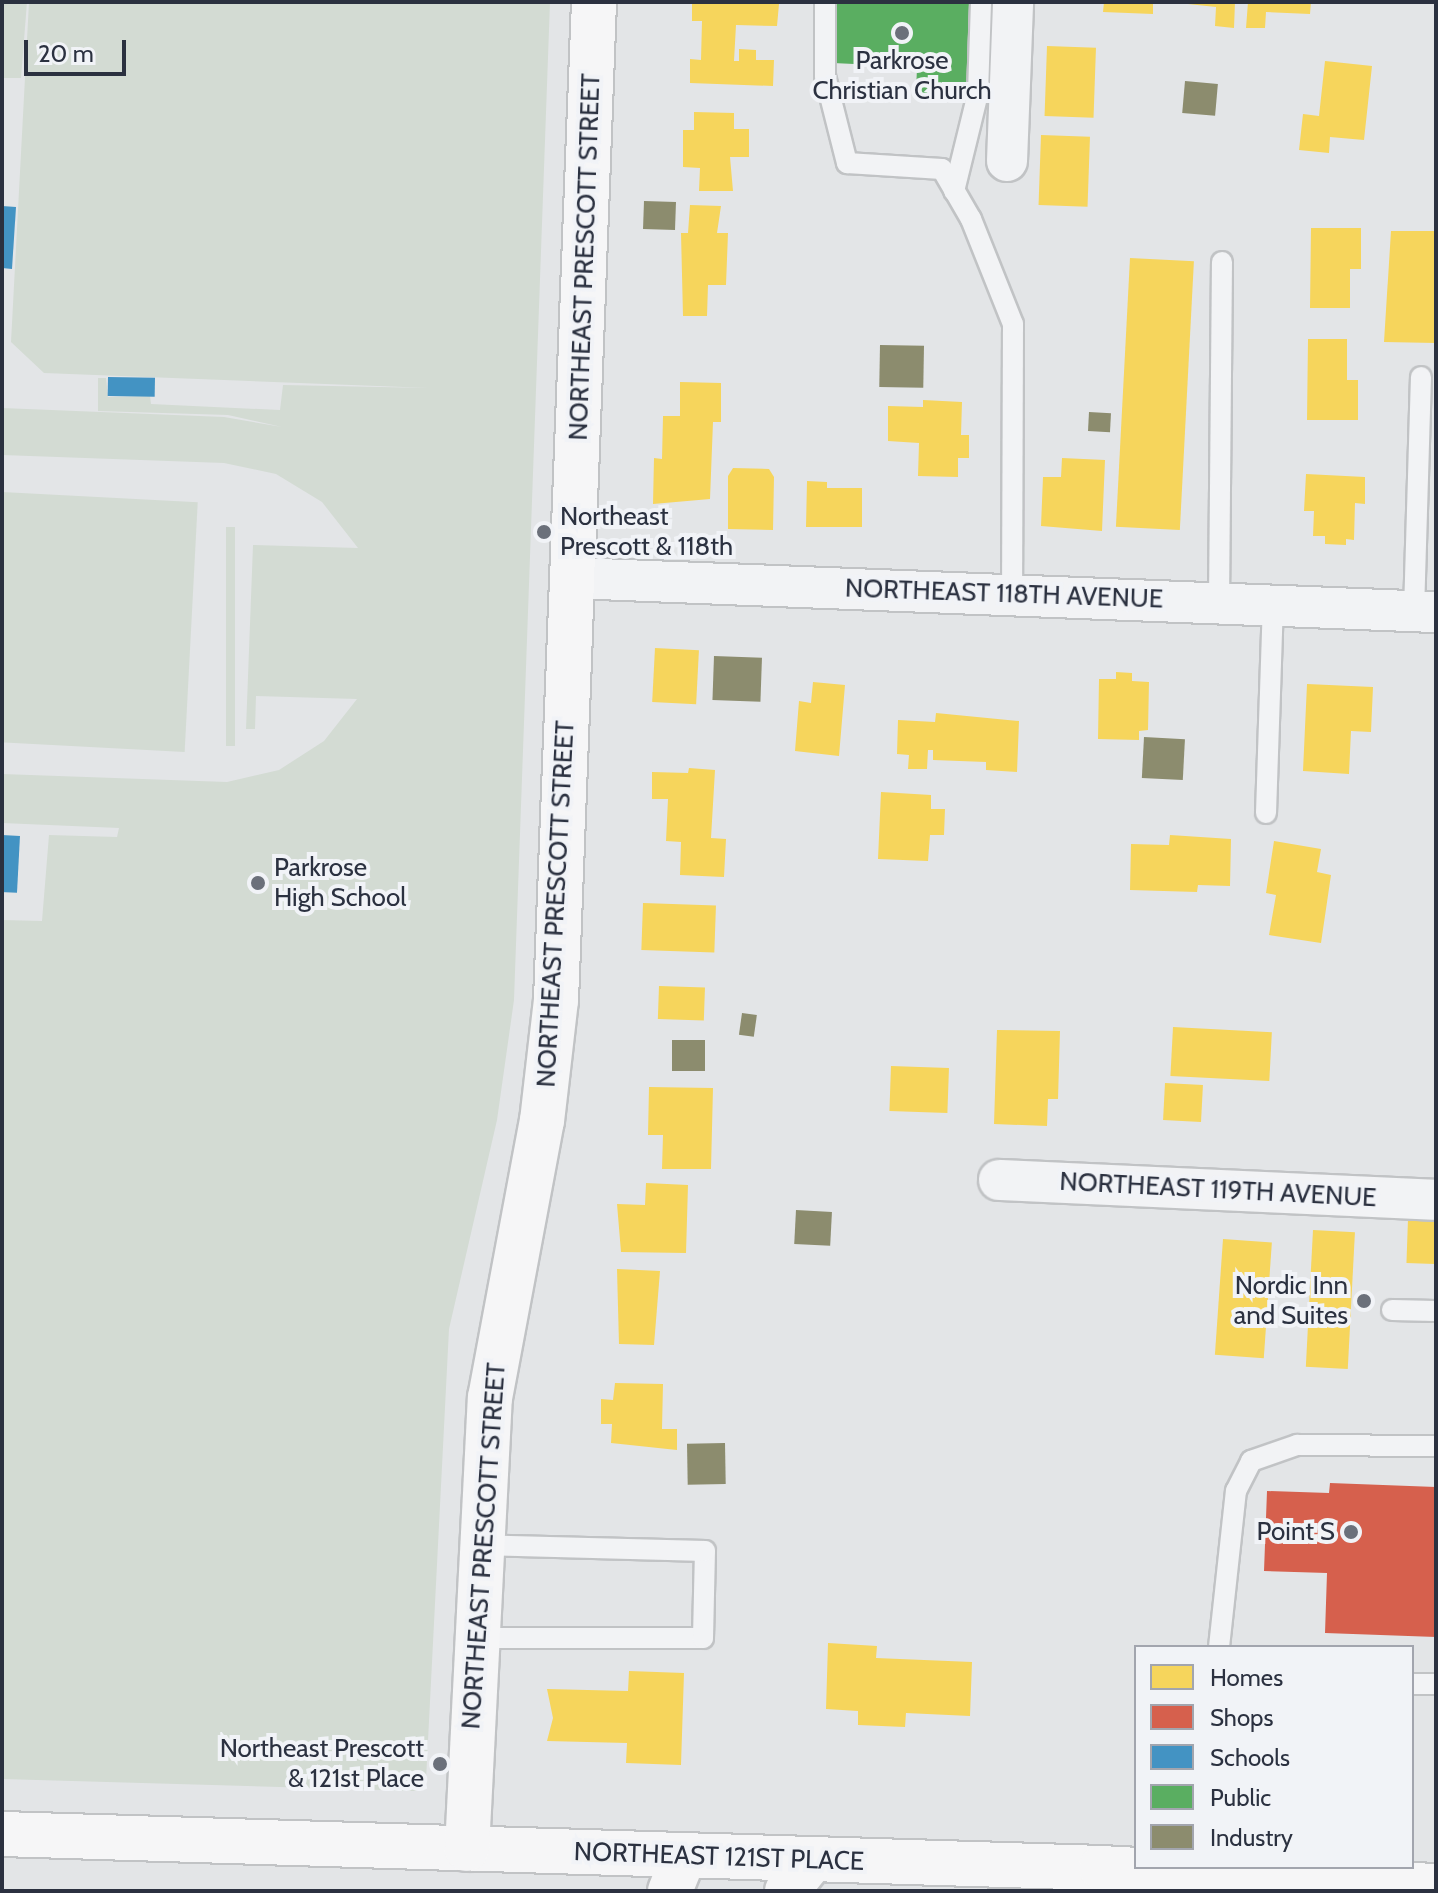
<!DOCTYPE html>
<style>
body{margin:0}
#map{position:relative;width:1438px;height:1893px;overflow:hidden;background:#e3e5e7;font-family:Cabin,sans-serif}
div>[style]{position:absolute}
.green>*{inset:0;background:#d3dbd3;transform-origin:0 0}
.homes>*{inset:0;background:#f6d55c;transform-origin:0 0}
.shops>*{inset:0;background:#d6604d}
.schools>*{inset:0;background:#4393c3;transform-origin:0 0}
.public>*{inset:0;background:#5aae61}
.industry>*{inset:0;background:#8c8c6e;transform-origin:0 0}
.roads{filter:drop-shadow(2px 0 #c1c3c5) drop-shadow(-2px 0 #c1c3c5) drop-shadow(0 2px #c1c3c5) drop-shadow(0 -2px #c1c3c5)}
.lane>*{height:20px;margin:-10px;padding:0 10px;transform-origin:10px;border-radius:10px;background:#f2f3f5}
.street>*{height:40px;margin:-20px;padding:0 20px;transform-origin:20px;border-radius:20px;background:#f2f3f5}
.secondary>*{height:44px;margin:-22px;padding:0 22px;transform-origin:22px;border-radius:22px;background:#f6f6f7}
.primary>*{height:44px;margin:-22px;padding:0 22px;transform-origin:22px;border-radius:22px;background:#f6f6f7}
.dots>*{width:22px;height:22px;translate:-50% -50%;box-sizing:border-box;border:4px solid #f1f3f7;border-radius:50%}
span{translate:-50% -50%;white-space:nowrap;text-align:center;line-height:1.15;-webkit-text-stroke:8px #f1f3f7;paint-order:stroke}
.poi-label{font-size:26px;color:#2b3140}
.left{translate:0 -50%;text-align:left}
.right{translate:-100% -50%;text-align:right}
.street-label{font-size:26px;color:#2b3140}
.frame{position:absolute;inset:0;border:4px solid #2b3140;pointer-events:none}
.legend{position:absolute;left:1134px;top:1645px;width:280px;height:224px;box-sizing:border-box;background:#f1f3f7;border:2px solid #a2a5ae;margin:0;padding:10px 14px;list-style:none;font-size:24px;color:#2b3140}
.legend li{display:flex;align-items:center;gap:16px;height:40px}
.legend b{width:40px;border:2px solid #a2a5ae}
.scale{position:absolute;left:24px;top:40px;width:102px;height:36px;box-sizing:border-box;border:4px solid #2b3140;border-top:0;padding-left:10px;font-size:24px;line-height:28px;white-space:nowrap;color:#2b3140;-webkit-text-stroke:6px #f1f3f7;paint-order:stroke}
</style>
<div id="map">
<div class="green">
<i style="clip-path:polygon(2px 2px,27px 2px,21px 78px,2px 78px)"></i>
<i style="clip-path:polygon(29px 2px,550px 2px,514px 1000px,497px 1120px,449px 1329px,426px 1780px,416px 1791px,2px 1779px,2px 920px,42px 921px,49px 835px,117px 837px,119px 828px,2px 823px,2px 774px,227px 782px,279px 770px,324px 741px,357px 699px,256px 696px,255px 729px,246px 729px,253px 545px,358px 548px,322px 502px,276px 474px,224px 463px,2px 455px,2px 408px,224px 417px,282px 427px,228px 415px,98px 411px,98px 378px,106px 378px,108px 397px,150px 396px,151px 404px,280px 410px,283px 385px,429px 388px,44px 373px,11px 342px)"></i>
<i style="left:2px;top:492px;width:196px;height:250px;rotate:3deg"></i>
<i style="left:226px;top:527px;width:9px;height:219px"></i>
</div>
<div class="homes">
<i style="clip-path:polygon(692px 2px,779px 4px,777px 26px,736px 25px,734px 61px,739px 61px,739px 49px,756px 50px,756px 60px,774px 60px,773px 86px,690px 83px,690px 59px,701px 60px,702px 21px,692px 21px)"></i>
<i style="clip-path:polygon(1104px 2px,1153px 2px,1153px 14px,1103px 12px)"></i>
<i style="clip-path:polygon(1169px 2px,1235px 2px,1234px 28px,1215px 26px,1216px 7px)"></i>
<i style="clip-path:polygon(1248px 2px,1311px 2px,1310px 14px,1266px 12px,1265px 28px,1246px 28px)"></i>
<i style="left:1047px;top:46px;width:49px;height:70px;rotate:2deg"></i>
<i style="clip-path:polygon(1325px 61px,1372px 66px,1364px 140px,1330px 137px,1329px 153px,1299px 150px,1303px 114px,1319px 116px)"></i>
<i style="clip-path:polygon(694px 112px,734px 113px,734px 129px,749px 129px,749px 157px,730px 157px,733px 191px,699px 191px,700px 168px,683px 167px,683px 130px,694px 130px)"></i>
<i style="left:1041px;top:135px;width:49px;height:70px;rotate:2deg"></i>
<i style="clip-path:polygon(690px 205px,721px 206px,717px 233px,728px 233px,726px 285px,708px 285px,707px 316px,683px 316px,681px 233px,688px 233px)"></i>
<i style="clip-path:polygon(1311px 228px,1361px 228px,1361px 269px,1350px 269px,1350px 308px,1310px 308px)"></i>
<i style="clip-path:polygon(1391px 231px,1436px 231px,1436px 343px,1384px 342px)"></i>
<i style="left:1130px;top:258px;width:64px;height:269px;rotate:3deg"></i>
<i style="clip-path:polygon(1308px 339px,1347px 339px,1347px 380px,1358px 380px,1358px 420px,1307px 420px)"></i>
<i style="clip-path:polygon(680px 382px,721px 383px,721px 422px,713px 422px,710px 499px,653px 504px,654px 458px,662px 459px,663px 416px,680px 416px)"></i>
<i style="clip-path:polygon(923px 400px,962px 402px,961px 435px,969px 435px,969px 458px,958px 458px,958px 477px,918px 476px,919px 443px,888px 441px,888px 406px,923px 407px)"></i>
<i style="clip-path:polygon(1062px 458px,1105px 460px,1102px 531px,1041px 526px,1043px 477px,1061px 477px)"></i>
<i style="clip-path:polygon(733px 468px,769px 469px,774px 477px,773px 530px,728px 529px,728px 476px)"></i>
<i style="clip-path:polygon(1306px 474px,1365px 477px,1365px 504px,1355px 503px,1354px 540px,1346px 539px,1346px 545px,1325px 544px,1325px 536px,1313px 536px,1314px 511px,1304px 511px)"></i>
<i style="clip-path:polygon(807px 481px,827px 482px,827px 488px,862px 488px,862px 527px,806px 527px)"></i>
<i style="left:655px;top:648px;width:44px;height:54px;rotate:3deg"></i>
<i style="clip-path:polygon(1116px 672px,1132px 673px,1132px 681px,1149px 682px,1148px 730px,1139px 731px,1139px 740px,1098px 739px,1099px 679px,1116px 679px)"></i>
<i style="clip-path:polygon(813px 682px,845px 685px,839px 756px,795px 751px,799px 701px,811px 703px)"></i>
<i style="clip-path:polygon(1307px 684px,1373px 687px,1371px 732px,1351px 731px,1349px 774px,1303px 771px)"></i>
<i style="clip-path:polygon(936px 713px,1019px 721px,1017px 772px,986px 770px,986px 762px,933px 760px,933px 750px,928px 750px,927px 769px,908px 769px,909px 755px,897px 754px,898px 720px,935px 722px)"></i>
<i style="clip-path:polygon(689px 768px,715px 770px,711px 838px,726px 839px,724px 877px,680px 875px,681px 842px,666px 841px,668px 799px,652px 799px,652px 772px,688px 773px)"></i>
<i style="clip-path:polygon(881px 792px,931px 795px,931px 809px,945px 809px,944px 835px,930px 835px,928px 861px,878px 859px)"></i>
<i style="clip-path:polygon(1170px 835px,1231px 839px,1230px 886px,1198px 885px,1197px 892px,1130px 890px,1131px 844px,1169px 845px)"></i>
<i style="clip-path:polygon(1274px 841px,1321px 849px,1317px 872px,1331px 875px,1321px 943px,1269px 935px,1276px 895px,1266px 893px)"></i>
<i style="left:643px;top:903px;width:73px;height:47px;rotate:2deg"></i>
<i style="left:659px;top:986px;width:46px;height:33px;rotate:2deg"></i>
<i style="left:1173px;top:1027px;width:99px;height:49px;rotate:3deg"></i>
<i style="clip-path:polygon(997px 1030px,1060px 1031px,1058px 1099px,1048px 1099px,1047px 1126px,994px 1124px)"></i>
<i style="left:891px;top:1066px;width:58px;height:45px;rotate:2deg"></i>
<i style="left:1165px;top:1083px;width:38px;height:37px;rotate:3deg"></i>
<i style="clip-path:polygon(649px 1087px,713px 1088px,711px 1169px,662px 1169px,663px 1135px,648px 1135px)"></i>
<i style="clip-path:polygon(646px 1183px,688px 1185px,686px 1253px,621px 1252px,617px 1204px,645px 1205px)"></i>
<i style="left:1408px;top:1219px;width:28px;height:44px;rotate:2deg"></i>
<i style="left:1313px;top:1230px;width:42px;height:137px;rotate:3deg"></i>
<i style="left:1223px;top:1239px;width:49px;height:116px;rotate:4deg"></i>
<i style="clip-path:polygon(617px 1269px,660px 1271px,654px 1345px,619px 1344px)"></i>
<i style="clip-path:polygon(615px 1383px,663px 1384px,662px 1429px,677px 1429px,677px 1450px,611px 1443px,612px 1424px,601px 1424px,601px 1399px,613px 1400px)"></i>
<i style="clip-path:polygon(828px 1643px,877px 1646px,876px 1658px,972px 1662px,970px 1716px,906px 1713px,905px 1727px,858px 1725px,858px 1711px,826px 1709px)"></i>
<i style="clip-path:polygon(629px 1671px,684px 1673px,681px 1765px,626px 1763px,627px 1743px,547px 1741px,553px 1718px,547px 1689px,628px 1691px)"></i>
</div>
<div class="shops">
<i style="clip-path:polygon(1330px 1483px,1436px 1487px,1436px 1637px,1325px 1633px,1327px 1573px,1264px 1571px,1267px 1491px,1329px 1493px)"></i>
</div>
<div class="schools">
<i style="clip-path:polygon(2px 206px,16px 207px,12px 269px,2px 268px)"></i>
<i style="left:108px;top:377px;width:47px;height:19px;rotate:1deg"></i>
<i style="left:2px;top:835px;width:18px;height:57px;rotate:3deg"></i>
</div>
<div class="public">
<i style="clip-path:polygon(836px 2px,972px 2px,968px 95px,916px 93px,917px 67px,833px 63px)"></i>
</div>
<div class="industry">
<i style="left:1185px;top:81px;width:33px;height:32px;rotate:5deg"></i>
<i style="left:644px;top:201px;width:32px;height:28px;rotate:2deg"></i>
<i style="left:880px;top:345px;width:44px;height:42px;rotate:1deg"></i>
<i style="left:1089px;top:412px;width:22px;height:19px;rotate:3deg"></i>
<i style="left:714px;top:656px;width:48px;height:44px;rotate:2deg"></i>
<i style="left:1144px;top:737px;width:41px;height:41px;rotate:3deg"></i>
<i style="left:742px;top:1013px;width:15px;height:22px;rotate:8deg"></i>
<i style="left:672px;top:1040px;width:33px;height:31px"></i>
<i style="left:796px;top:1210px;width:36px;height:34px;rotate:3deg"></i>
<i style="left:725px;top:1443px;width:41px;height:38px;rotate:89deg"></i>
</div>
<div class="roads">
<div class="lane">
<i style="left:825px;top:2px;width:74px;rotate:90deg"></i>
<i style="left:825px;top:76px;width:90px;rotate:75.8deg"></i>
<i style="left:847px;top:163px;width:95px;rotate:3.6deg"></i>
<i style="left:942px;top:169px;width:58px;rotate:59.9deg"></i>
<i style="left:971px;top:219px;width:113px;rotate:68.2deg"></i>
<i style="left:1013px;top:324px;width:268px;rotate:90.2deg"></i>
<i style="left:954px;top:191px;width:101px;rotate:-76.2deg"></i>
<i style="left:978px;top:93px;width:91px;rotate:-88.1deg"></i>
<i style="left:1219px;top:604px;width:342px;rotate:-89.5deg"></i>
<i style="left:1414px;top:612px;width:235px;rotate:-88.3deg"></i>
<i style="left:1266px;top:813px;width:207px;rotate:-88.1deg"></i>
<i style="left:1392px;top:1310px;width:44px;rotate:1.3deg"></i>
<i style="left:476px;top:1638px;width:227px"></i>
<i style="left:703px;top:1638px;width:87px;rotate:-88.7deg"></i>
<i style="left:705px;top:1551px;width:224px;rotate:-178.5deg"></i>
<i style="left:1219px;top:1647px;width:157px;rotate:-83.8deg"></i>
<i style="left:1236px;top:1491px;width:34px;rotate:-63deg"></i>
<i style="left:1251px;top:1461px;width:49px;rotate:-19.2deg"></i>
<i style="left:1297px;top:1445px;width:139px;rotate:0.4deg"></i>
<i style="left:1412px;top:1684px;width:24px"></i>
</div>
<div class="street">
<i style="left:1007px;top:161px;width:159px;rotate:-87.8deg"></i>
<i style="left:573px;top:578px;width:864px;rotate:2.26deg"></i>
<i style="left:999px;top:1180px;width:437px;rotate:2.6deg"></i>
</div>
<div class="secondary">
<i style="left:2px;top:1834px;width:1100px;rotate:1.77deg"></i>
<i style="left:1101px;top:1868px;width:335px;rotate:3.1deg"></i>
<i style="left:467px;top:1849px;width:452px;rotate:-87.1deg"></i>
<i style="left:490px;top:1398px;width:282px;rotate:-79.4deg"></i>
<i style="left:542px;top:1121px;width:122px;rotate:-83.4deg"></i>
<i style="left:556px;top:1000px;width:999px;rotate:-87.82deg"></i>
</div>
<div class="primary">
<i style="left:670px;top:1891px;width:38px;rotate:-68deg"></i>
<i style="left:787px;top:1891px;width:38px;rotate:-51deg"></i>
</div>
</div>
<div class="dots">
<i style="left:902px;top:33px;background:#6b707a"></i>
<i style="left:544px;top:532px;background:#6b707a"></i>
<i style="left:258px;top:883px;background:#6b707a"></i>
<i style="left:1364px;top:1301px;background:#6b707a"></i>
<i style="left:1351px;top:1532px;background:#6b707a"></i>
<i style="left:440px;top:1764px;background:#6b707a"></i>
</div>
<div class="poi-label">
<span style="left:902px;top:76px">Parkrose<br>Christian Church</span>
<span class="left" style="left:560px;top:532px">Northeast<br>Prescott &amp; 118th</span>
<span class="left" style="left:274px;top:883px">Parkrose<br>High School</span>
<span class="right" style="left:1348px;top:1301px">Nordic Inn<br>and Suites</span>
<span class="right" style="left:1335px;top:1532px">Point S</span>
<span class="right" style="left:424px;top:1764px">Northeast Prescott<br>&amp; 121st Place</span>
</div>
<div class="street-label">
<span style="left:585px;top:257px;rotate:-88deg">NORTHEAST PRESCOTT STREET</span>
<span style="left:1004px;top:594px;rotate:2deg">NORTHEAST 118TH AVENUE</span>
<span style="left:556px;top:904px;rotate:-87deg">NORTHEAST PRESCOTT STREET</span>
<span style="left:1218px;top:1190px;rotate:3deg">NORTHEAST 119TH AVENUE</span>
<span style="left:484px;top:1546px;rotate:-86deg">NORTHEAST PRESCOTT STREET</span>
<span style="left:719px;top:1857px;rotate:2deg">NORTHEAST 121ST PLACE</span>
</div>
<div class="frame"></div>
<ul class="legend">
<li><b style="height:22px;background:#f6d55c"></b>Homes</li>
<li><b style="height:22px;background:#d6604d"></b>Shops</li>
<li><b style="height:22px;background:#4393c3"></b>Schools</li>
<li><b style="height:22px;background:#5aae61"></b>Public</li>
<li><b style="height:22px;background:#8c8c6e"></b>Industry</li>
</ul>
<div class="scale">20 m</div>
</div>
